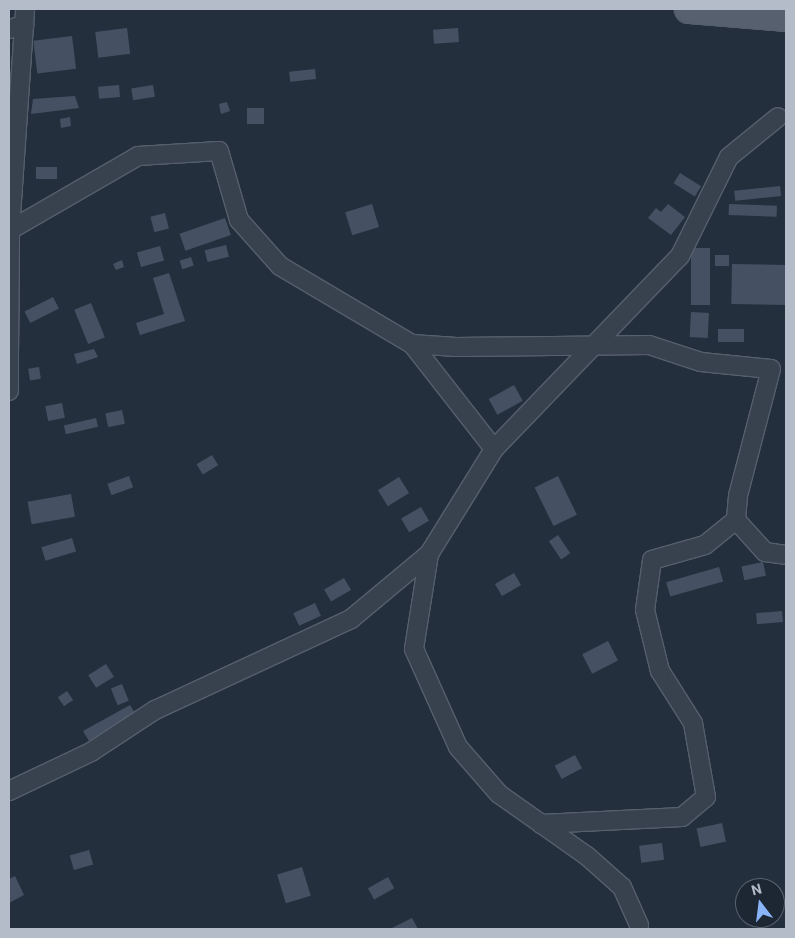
<!DOCTYPE html>
<style>
body{margin:0}
#map{position:relative;width:795px;height:938px;overflow:hidden;background:#242f3e;font-family:Roboto,sans-serif}
div>[style]{position:absolute}
.building>*{inset:0;background:#455162;transform-origin:0 0}
.roads{filter:drop-shadow(1px 0 #565f6c) drop-shadow(-1px 0 #565f6c) drop-shadow(0 1px #565f6c) drop-shadow(0 -1px #565f6c)}
.street>*{height:18px;margin:-9px;padding:0 9px;transform-origin:9px;border-radius:9px;background:#38414e}
.primary>*{height:28px;margin:-14px;padding:0 14px;transform-origin:14px;border-radius:14px;background:#56606e}
span{translate:-50% -50%;white-space:nowrap;text-align:center;line-height:1.15;-webkit-text-stroke:4.5px #1d2633;paint-order:stroke}
.frame{position:absolute;inset:0;border:10px solid #b4bcc9;pointer-events:none}
.north{position:absolute;left:735px;top:878px;width:50px;height:50px;box-sizing:border-box;background:#1d2633;border:1px solid #59626f;border-radius:50%;rotate:345deg;font-size:14px;font-weight:700;line-height:20px;text-align:center;color:#b4bcc9}
.north::after{content:'';display:block;margin:auto;width:18px;height:22px;background:#8ab4f8;clip-path:polygon(50% 0,100% 100%,50% 72%,0 100%)}
</style>
<div id="map">
<div class="building">
<i style="left:127px;top:28px;width:26px;height:32px;rotate:83deg"></i>
<i style="left:458px;top:28px;width:14px;height:25px;rotate:86deg"></i>
<i style="left:72px;top:36px;width:33px;height:39px;rotate:83deg"></i>
<i style="left:315px;top:69px;width:10px;height:26px;rotate:84deg"></i>
<i style="left:119px;top:85px;width:12px;height:21px;rotate:85deg"></i>
<i style="left:153px;top:85px;width:12px;height:22px;rotate:81deg"></i>
<i style="clip-path:polygon(75px 96px,79px 108px,31px 114px,33px 99px)"></i>
<i style="clip-path:polygon(227px 102px,230px 111px,221px 114px,219px 104px)"></i>
<i style="left:247px;top:108px;width:17px;height:16px"></i>
<i style="clip-path:polygon(70px 117px,71px 126px,61px 128px,60px 119px)"></i>
<i style="left:36px;top:167px;width:21px;height:12px"></i>
<i style="left:680px;top:173px;width:25px;height:12px;rotate:32deg"></i>
<i style="left:780px;top:186px;width:10px;height:46px;rotate:84deg"></i>
<i style="left:372px;top:204px;width:24px;height:28px;rotate:73deg"></i>
<i style="clip-path:polygon(668px 204px,685px 217px,671px 235px,648px 218px,656px 208px,661px 212px)"></i>
<i style="left:729px;top:204px;width:48px;height:11px;rotate:2deg"></i>
<i style="left:165px;top:213px;width:16px;height:15px;rotate:76deg"></i>
<i style="left:225px;top:218px;width:18px;height:48px;rotate:71deg"></i>
<i style="left:226px;top:245px;width:12px;height:22px;rotate:76deg"></i>
<i style="left:160px;top:246px;width:15px;height:24px;rotate:74deg"></i>
<i style="left:691px;top:248px;width:19px;height:57px"></i>
<i style="left:715px;top:255px;width:14px;height:11px"></i>
<i style="left:191px;top:257px;width:9px;height:12px;rotate:72deg"></i>
<i style="clip-path:polygon(122px 260px,124px 267px,116px 270px,113px 264px)"></i>
<i style="left:732px;top:264px;width:54px;height:40px;rotate:1deg"></i>
<i style="clip-path:polygon(169px 273px,185px 321px,140px 335px,136px 323px,164px 314px,153px 278px)"></i>
<i style="left:53px;top:297px;width:13px;height:32px;rotate:63deg"></i>
<i style="left:91px;top:303px;width:37px;height:18px;rotate:68deg"></i>
<i style="left:691px;top:312px;width:18px;height:25px;rotate:3deg"></i>
<i style="left:718px;top:329px;width:26px;height:13px"></i>
<i style="clip-path:polygon(94px 349px,98px 357px,77px 364px,74px 354px)"></i>
<i style="left:39px;top:367px;width:12px;height:11px;rotate:81deg"></i>
<i style="left:514px;top:385px;width:18px;height:29px;rotate:61deg"></i>
<i style="left:62px;top:403px;width:15px;height:17px;rotate:79deg"></i>
<i style="left:122px;top:410px;width:14px;height:17px;rotate:78deg"></i>
<i style="left:96px;top:418px;width:9px;height:33px;rotate:77deg"></i>
<i style="left:212px;top:455px;width:12px;height:18px;rotate:59deg"></i>
<i style="left:129px;top:476px;width:12px;height:23px;rotate:70deg"></i>
<i style="left:558px;top:476px;width:43px;height:26px;rotate:64deg"></i>
<i style="left:399px;top:477px;width:19px;height:25px;rotate:58deg"></i>
<i style="left:71px;top:494px;width:23px;height:44px;rotate:80deg"></i>
<i style="left:421px;top:507px;width:16px;height:23px;rotate:60deg"></i>
<i style="left:558px;top:535px;width:22px;height:11px;rotate:56deg"></i>
<i style="left:72px;top:538px;width:14px;height:32px;rotate:73deg"></i>
<i style="left:763px;top:562px;width:14px;height:22px;rotate:78deg"></i>
<i style="left:719px;top:567px;width:15px;height:55px;rotate:74deg"></i>
<i style="left:514px;top:573px;width:14px;height:22px;rotate:60deg"></i>
<i style="left:344px;top:578px;width:14px;height:23px;rotate:60deg"></i>
<i style="left:315px;top:603px;width:14px;height:24px;rotate:65deg"></i>
<i style="left:782px;top:611px;width:11px;height:26px;rotate:85deg"></i>
<i style="left:608px;top:641px;width:22px;height:29px;rotate:63deg"></i>
<i style="left:106px;top:664px;width:15px;height:21px;rotate:58deg"></i>
<i style="left:122px;top:684px;width:18px;height:12px;rotate:68deg"></i>
<i style="left:67px;top:691px;width:11px;height:11px;rotate:56deg"></i>
<i style="clip-path:polygon(130px 705px,135px 713px,89px 741px,83px 731px)"></i>
<i style="left:575px;top:755px;width:15px;height:23px;rotate:62deg"></i>
<i style="left:722px;top:823px;width:19px;height:26px;rotate:78deg"></i>
<i style="left:662px;top:843px;width:17px;height:23px;rotate:83deg"></i>
<i style="left:89px;top:850px;width:15px;height:20px;rotate:74deg"></i>
<i style="left:302px;top:867px;width:30px;height:26px;rotate:73deg"></i>
<i style="clip-path:polygon(15px 876px,24px 895px,9px 903px,9px 879px)"></i>
<i style="left:388px;top:877px;width:13px;height:23px;rotate:61deg"></i>
<i style="clip-path:polygon(412px 918px,418px 929px,390px 929px)"></i>
</div>
<div class="roads">
<div class="street">
<i style="left:24px;top:25px;width:205px;rotate:93.9deg"></i>
<i style="left:10px;top:230px;width:148px;rotate:-30deg"></i>
<i style="left:138px;top:156px;width:81px;rotate:-3.5deg"></i>
<i style="left:219px;top:151px;width:72px;rotate:73.8deg"></i>
<i style="left:239px;top:220px;width:62px;rotate:48.3deg"></i>
<i style="left:280px;top:266px;width:153px;rotate:30.6deg"></i>
<i style="left:412px;top:344px;width:133px;rotate:52deg"></i>
<i style="left:9px;top:29px;width:16px;rotate:-15deg"></i>
<i style="left:24px;top:25px;width:16px;rotate:-86deg"></i>
<i style="left:412px;top:344px;width:44px;rotate:3.9deg"></i>
<i style="left:456px;top:347px;width:193px;rotate:-0.6deg"></i>
<i style="left:649px;top:345px;width:55px;rotate:18.1deg"></i>
<i style="left:701px;top:362px;width:70px;rotate:5.7deg"></i>
<i style="left:771px;top:369px;width:131px;rotate:104.6deg"></i>
<i style="left:738px;top:496px;width:24px;rotate:95deg"></i>
<i style="left:736px;top:520px;width:43px;rotate:47.8deg"></i>
<i style="left:765px;top:552px;width:21px;rotate:8deg"></i>
<i style="left:9px;top:356px;width:126px;rotate:-89.5deg"></i>
<i style="left:9px;top:356px;width:35px;rotate:90deg"></i>
<i style="left:429px;top:554px;width:96px;rotate:99deg"></i>
<i style="left:414px;top:649px;width:107px;rotate:65.8deg"></i>
<i style="left:458px;top:747px;width:62px;rotate:48.9deg"></i>
<i style="left:499px;top:794px;width:108px;rotate:35.2deg"></i>
<i style="left:587px;top:856px;width:47px;rotate:41.5deg"></i>
<i style="left:622px;top:887px;width:42px;rotate:65.9deg"></i>
<i style="left:9px;top:791px;width:91px;rotate:-25.4deg"></i>
<i style="left:91px;top:752px;width:77px;rotate:-33.3deg"></i>
<i style="left:155px;top:710px;width:216px;rotate:-24.9deg"></i>
<i style="left:351px;top:619px;width:102px;rotate:-39.8deg"></i>
<i style="left:429px;top:554px;width:123px;rotate:-58.2deg"></i>
<i style="left:494px;top:449px;width:268px;rotate:-46.1deg"></i>
<i style="left:680px;top:256px;width:110px;rotate:-63.7deg"></i>
<i style="left:729px;top:157px;width:63px;rotate:-39.2deg"></i>
<i style="left:541px;top:824px;width:141px;rotate:-2.8deg"></i>
<i style="left:682px;top:817px;width:31px;rotate:-40deg"></i>
<i style="left:706px;top:797px;width:75px;rotate:-100deg"></i>
<i style="left:693px;top:723px;width:62px;rotate:-122.4deg"></i>
<i style="left:660px;top:671px;width:63px;rotate:-103.8deg"></i>
<i style="left:645px;top:610px;width:50px;rotate:-82deg"></i>
<i style="left:652px;top:560px;width:55px;rotate:-15.8deg"></i>
<i style="left:705px;top:545px;width:40px;rotate:-39deg"></i>
</div>
<div class="primary">
<i style="left:689px;top:9px;width:97px;rotate:4.7deg"></i>
</div>
</div>
<div class="frame"></div>
<div class="north">N</div>
</div>
